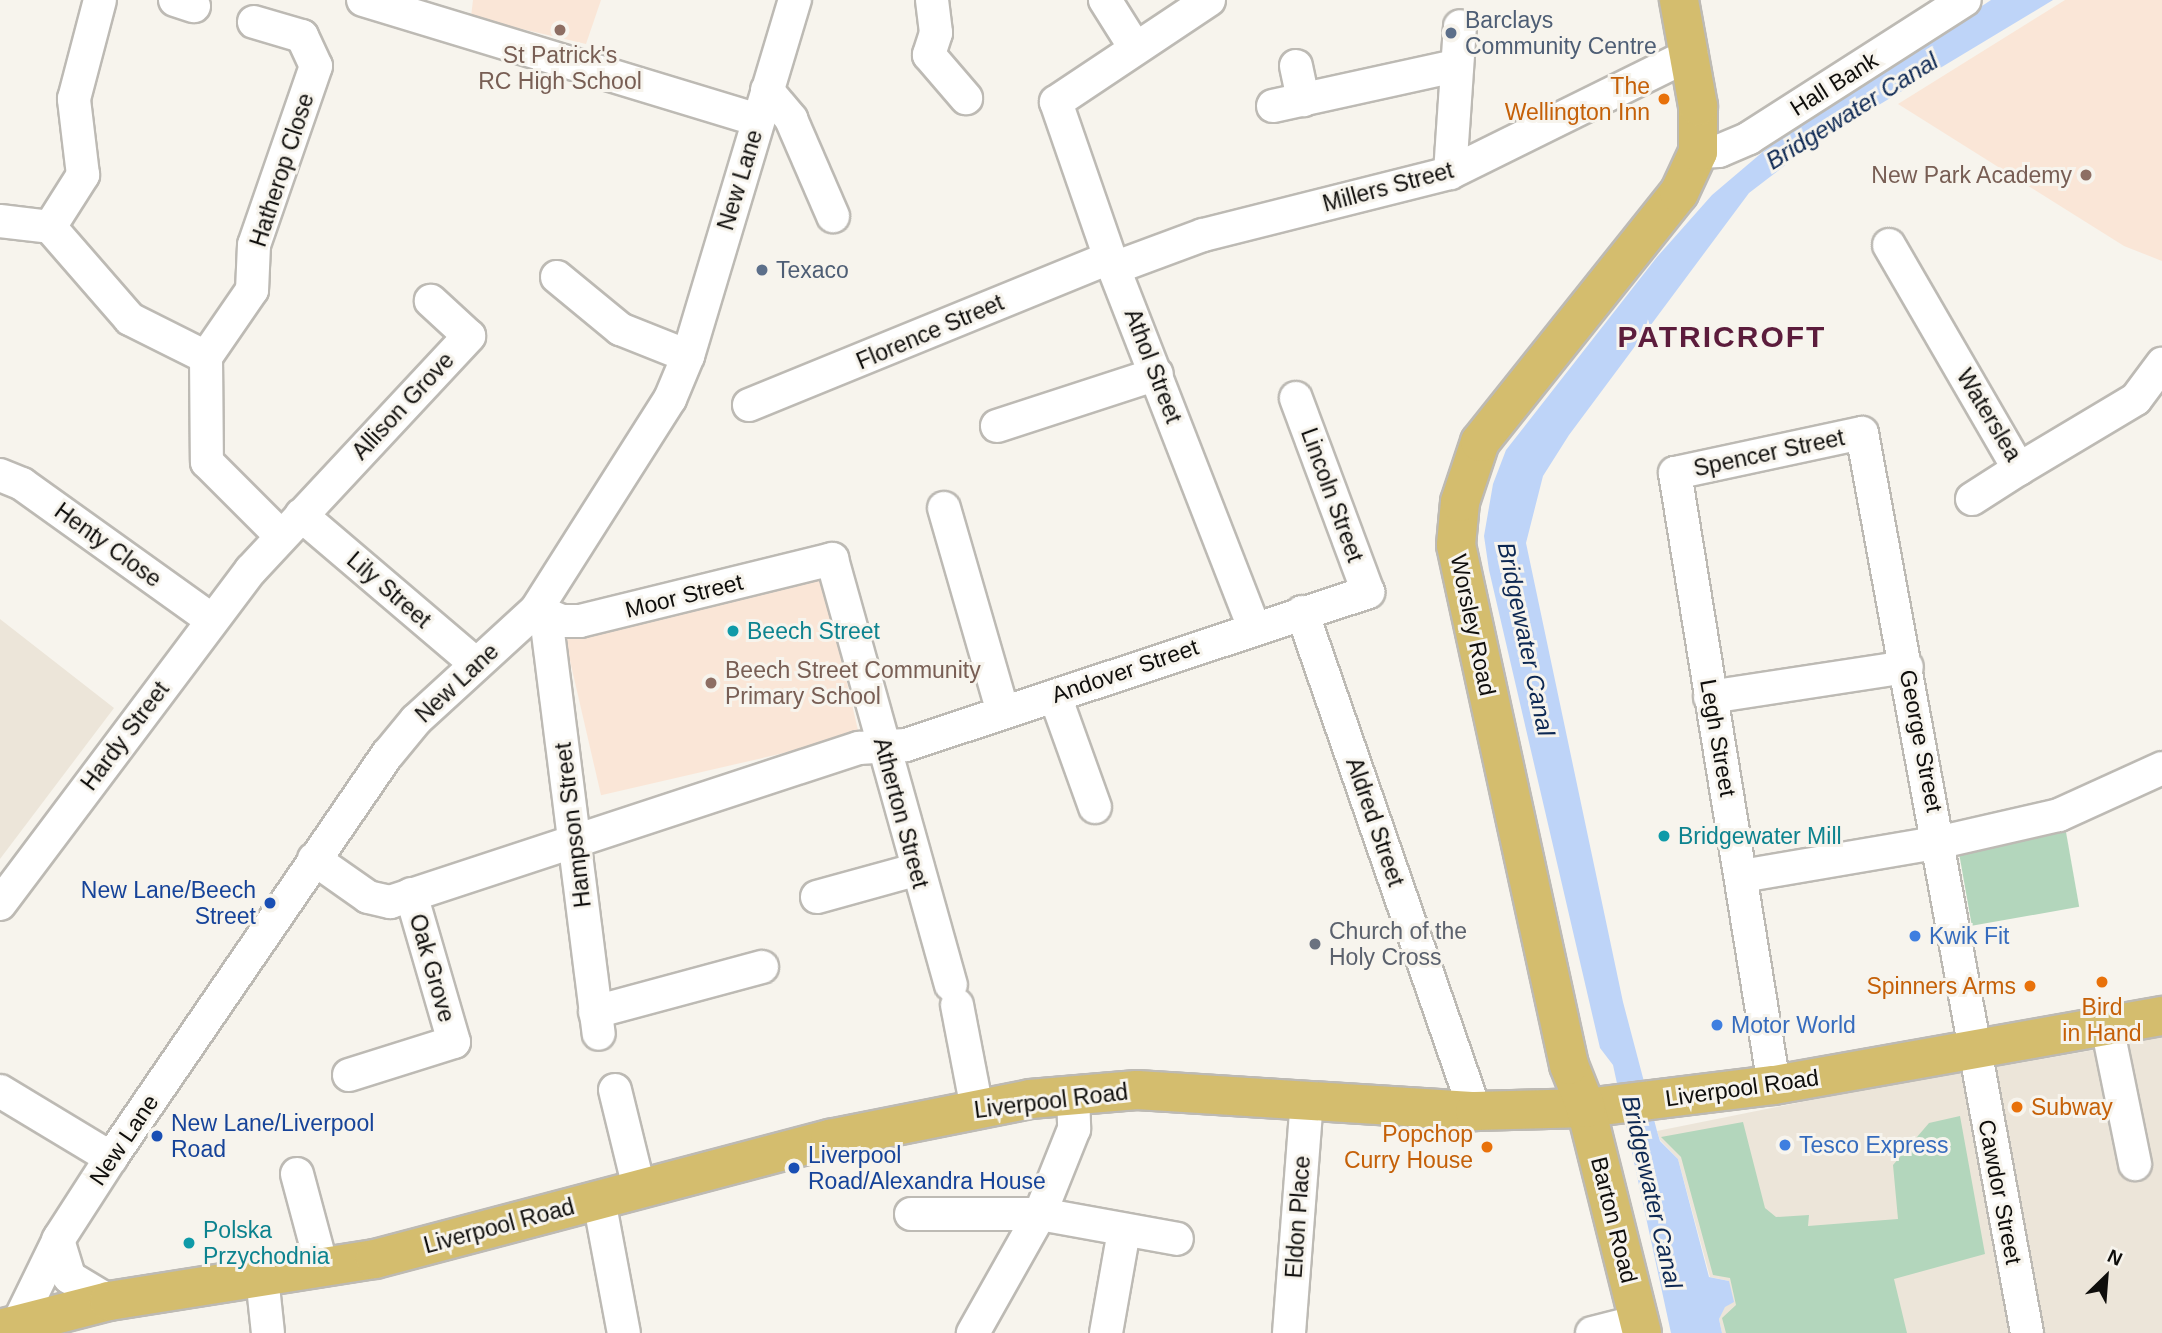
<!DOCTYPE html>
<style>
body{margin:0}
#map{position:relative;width:2162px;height:1333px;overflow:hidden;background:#f7f4ed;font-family:Helvetica,sans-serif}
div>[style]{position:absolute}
.built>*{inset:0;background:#ece5d9}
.education>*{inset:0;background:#fae6d7;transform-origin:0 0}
.green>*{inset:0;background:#b3d6bc;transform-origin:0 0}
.water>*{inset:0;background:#bed4f8}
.roads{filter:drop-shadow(2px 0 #bdbab4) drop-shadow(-2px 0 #bdbab4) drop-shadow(0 2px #bdbab4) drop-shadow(0 -2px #bdbab4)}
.minor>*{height:32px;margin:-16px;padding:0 16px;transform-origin:16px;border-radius:16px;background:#fff}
.major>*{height:38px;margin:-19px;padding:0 19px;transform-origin:19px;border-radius:19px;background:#d4bd6e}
.dots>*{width:19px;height:19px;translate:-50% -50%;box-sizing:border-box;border:4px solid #f7f4ed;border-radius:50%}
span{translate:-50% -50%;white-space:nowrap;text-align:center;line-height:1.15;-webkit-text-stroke:6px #f7f4ed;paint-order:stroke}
.service-label{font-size:23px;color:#4e5e75}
.left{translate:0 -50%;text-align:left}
.education-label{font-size:23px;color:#785e54}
.right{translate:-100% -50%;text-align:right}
.street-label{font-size:23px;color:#0f0e0c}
.food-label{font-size:23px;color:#c56008}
.culture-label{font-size:23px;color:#0d838f}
.transit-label{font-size:23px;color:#164399}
.worship-label{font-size:23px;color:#5b616d}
.shop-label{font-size:23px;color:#366cbe}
.water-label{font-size:24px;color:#0d2853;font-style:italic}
.district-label{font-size:30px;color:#5c1c3c;font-weight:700;letter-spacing:2px}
.north{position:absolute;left:2071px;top:1242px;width:70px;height:70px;-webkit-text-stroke:5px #f7f4ed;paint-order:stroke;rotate:25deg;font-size:19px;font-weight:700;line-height:28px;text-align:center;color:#0f0e0c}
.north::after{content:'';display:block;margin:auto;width:24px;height:32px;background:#0f0e0c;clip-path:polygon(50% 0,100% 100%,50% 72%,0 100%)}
</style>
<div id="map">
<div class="built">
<i style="clip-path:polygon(0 619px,114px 708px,0 859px)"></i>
<i style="clip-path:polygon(2162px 1031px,2162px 1333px,1722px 1333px,1719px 1319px,1729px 1281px,1710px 1277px,1678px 1159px,1660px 1140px,1657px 1131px,1851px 1092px,2100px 1049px)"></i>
</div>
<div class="education">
<i style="clip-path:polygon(473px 0,601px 0,586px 44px,471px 17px)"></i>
<i style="clip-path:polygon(2065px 0,2162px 0,2162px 261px,2124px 246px,1898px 104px)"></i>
<i style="left:821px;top:570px;width:170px;height:265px;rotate:77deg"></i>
</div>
<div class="green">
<i style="left:2066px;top:832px;width:76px;height:109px;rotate:80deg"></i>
<i style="clip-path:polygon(1960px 1116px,1985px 1254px,1894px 1279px,1907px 1333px,1726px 1333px,1722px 1318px,1736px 1305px,1730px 1278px,1713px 1275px,1681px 1157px,1661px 1137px,1743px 1122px,1765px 1208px,1776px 1217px,1809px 1215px,1808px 1226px,1898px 1219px,1893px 1165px,1929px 1123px)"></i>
</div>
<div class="water">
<i style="clip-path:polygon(1991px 0,2053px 0,1809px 147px,1749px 193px,1569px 435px,1543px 476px,1526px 543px,1623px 1002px,1657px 1131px,1660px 1141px,1678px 1159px,1709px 1277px,1729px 1281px,1734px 1302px,1725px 1307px,1719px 1319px,1722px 1333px,1671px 1333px,1613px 1065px,1600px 1048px,1489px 570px,1484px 536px,1493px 484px,1506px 450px,1657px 257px,1712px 195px,1765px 150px)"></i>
</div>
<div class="roads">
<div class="minor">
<i style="left:175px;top:0;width:20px;rotate:18deg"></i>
<i style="left:363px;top:0;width:413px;rotate:16.9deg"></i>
<i style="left:932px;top:0;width:33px;rotate:83deg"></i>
<i style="left:936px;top:33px;width:23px;rotate:108deg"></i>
<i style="left:929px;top:55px;width:57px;rotate:49.3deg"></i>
<i style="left:1105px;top:0;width:54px;rotate:57.8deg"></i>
<i style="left:1209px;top:0;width:184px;rotate:146.3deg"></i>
<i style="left:1056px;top:102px;width:168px;rotate:70.9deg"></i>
<i style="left:1111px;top:261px;width:394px;rotate:68.7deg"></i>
<i style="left:254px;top:22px;width:50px;rotate:16.3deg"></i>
<i style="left:302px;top:36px;width:33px;rotate:65deg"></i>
<i style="left:316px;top:66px;width:189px;rotate:109.1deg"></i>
<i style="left:254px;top:245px;width:45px;rotate:92.5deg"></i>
<i style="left:252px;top:290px;width:81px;rotate:124.5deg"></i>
<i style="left:206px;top:357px;width:105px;rotate:89.5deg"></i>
<i style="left:207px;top:462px;width:105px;rotate:45deg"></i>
<i style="left:1296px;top:66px;width:35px;rotate:78deg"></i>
<i style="left:767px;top:90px;width:38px;rotate:50deg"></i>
<i style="left:791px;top:119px;width:106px;rotate:66.6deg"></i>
<i style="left:1273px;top:106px;width:186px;rotate:-12.4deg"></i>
<i style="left:1698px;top:152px;width:21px;rotate:-3deg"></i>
<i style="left:1719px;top:151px;width:33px;rotate:-23deg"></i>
<i style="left:1749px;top:138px;width:256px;rotate:-32.6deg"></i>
<i style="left:1450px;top:173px;width:147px;rotate:-86.1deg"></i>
<i style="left:0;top:221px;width:50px;rotate:6.8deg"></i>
<i style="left:50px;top:227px;width:62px;rotate:-57.6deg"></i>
<i style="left:83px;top:175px;width:77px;rotate:-96.8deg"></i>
<i style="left:74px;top:99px;width:102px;rotate:-75.3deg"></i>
<i style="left:50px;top:227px;width:122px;rotate:49deg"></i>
<i style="left:130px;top:319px;width:85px;rotate:26.6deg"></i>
<i style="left:1889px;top:245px;width:259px;rotate:59.9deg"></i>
<i style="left:2019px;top:469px;width:136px;rotate:-30.9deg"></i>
<i style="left:2136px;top:399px;width:44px;rotate:-53.4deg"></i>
<i style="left:557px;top:277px;width:82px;rotate:39.5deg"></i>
<i style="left:620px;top:329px;width:73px;rotate:21.7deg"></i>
<i style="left:749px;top:405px;width:379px;rotate:-22.2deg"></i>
<i style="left:1100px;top:262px;width:25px;rotate:5deg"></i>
<i style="left:1125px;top:264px;width:83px;rotate:-20.4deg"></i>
<i style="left:1203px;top:235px;width:255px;rotate:-14.1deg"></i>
<i style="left:1450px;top:173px;width:269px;rotate:-26.3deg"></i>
<i style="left:997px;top:426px;width:168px;rotate:-18deg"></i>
<i style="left:0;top:475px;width:24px;rotate:22deg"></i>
<i style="left:22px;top:484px;width:234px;rotate:35.6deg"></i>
<i style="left:1972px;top:499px;width:56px;rotate:-32.6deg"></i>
<i style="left:944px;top:508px;width:212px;rotate:73.9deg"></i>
<i style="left:301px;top:515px;width:230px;rotate:40.4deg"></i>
<i style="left:536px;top:610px;width:28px;rotate:23deg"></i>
<i style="left:562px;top:621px;width:18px"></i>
<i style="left:580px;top:621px;width:260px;rotate:-13.8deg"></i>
<i style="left:832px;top:559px;width:442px;rotate:74.4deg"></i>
<i style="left:1302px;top:612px;width:528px;rotate:70.88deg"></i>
<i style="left:546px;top:617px;width:420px;rotate:82.8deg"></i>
<i style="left:1055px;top:696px;width:118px;rotate:70.2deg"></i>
<i style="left:1710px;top:697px;width:199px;rotate:-8.7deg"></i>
<i style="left:314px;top:859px;width:66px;rotate:35.1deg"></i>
<i style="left:368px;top:897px;width:23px;rotate:13deg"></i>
<i style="left:390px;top:902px;width:494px;rotate:-18.2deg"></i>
<i style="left:859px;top:748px;width:47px;rotate:-3.7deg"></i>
<i style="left:906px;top:745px;width:487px;rotate:-18.3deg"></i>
<i style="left:1368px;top:592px;width:207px;rotate:-110.4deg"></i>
<i style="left:1742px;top:876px;width:202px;rotate:-9.7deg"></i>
<i style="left:1941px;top:842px;width:121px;rotate:-12.9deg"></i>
<i style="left:2059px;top:815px;width:113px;rotate:-24.5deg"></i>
<i style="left:817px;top:897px;width:102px;rotate:-15.4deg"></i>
<i style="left:0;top:904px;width:418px;rotate:-53.1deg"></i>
<i style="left:251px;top:570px;width:320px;rotate:-47deg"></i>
<i style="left:469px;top:336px;width:52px;rotate:-137.4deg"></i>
<i style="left:957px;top:1005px;width:106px;rotate:79.1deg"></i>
<i style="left:595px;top:1012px;width:173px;rotate:-15.1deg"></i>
<i style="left:2107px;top:1026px;width:141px;rotate:78.5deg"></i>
<i style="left:349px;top:1075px;width:110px;rotate:-17.4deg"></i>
<i style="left:454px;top:1042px;width:154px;rotate:-106.2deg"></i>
<i style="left:1774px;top:1085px;width:620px;rotate:-99.19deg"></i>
<i style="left:1675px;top:473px;width:191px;rotate:-12.1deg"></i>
<i style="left:1862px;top:433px;width:915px;rotate:79.61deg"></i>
<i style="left:615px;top:1090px;width:101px;rotate:76.2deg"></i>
<i style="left:0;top:1091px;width:130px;rotate:31.1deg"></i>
<i style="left:1073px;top:1094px;width:35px;rotate:88deg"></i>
<i style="left:1074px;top:1129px;width:92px;rotate:111.8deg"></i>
<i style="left:1040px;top:1214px;width:139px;rotate:10.3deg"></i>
<i style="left:297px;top:1174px;width:96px;rotate:75deg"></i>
<i style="left:599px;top:1200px;width:135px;rotate:79.4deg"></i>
<i style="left:911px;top:1214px;width:129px"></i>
<i style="left:1040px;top:1214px;width:137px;rotate:119.4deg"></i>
<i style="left:58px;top:1240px;width:39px;rotate:73deg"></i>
<i style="left:69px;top:1277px;width:47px;rotate:31deg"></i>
<i style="left:262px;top:1277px;width:56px;rotate:83.9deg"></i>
<i style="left:19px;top:1321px;width:93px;rotate:-64deg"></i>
<i style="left:60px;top:1237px;width:94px;rotate:-57.2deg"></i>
<i style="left:111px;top:1158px;width:490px;rotate:-55.6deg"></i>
<i style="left:388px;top:754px;width:44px;rotate:-50.5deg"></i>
<i style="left:416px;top:720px;width:163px;rotate:-42.5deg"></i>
<i style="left:536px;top:610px;width:250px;rotate:-57.6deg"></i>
<i style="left:670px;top:399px;width:47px;rotate:-67.3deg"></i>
<i style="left:688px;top:356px;width:372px;rotate:-73.3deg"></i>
<i style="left:1106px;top:1333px;width:104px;rotate:-80deg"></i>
<i style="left:1289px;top:1333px;width:233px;rotate:-85.6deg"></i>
<i style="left:1592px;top:1333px;width:49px;rotate:-14.3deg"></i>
</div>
<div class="major">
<i style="left:0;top:1329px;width:113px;rotate:-14.4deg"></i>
<i style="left:109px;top:1301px;width:269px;rotate:-9deg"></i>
<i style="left:375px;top:1259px;width:471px;rotate:-14.8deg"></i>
<i style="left:830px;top:1139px;width:204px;rotate:-11.3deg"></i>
<i style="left:1030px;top:1099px;width:107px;rotate:-4.8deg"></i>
<i style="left:1137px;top:1090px;width:339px;rotate:3.6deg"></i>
<i style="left:1475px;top:1111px;width:111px;rotate:-1.5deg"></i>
<i style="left:1586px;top:1108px;width:189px;rotate:-7deg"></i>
<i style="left:1774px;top:1085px;width:394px;rotate:-10.1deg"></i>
<i style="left:1642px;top:1333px;width:232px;rotate:-104deg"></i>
<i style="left:1586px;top:1108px;width:46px;rotate:-111.6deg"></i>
<i style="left:1569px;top:1065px;width:532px;rotate:-102.26deg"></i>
<i style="left:1456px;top:545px;width:43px;rotate:-84.7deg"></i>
<i style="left:1460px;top:502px;width:63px;rotate:-71.6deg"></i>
<i style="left:1480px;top:442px;width:319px;rotate:-51.4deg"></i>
<i style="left:1679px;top:193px;width:45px;rotate:-65.1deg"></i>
<i style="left:1698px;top:152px;width:46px;rotate:-90deg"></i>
<i style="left:1698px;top:106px;width:108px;rotate:-100.2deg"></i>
</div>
</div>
<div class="dots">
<i style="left:560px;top:30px;background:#8d6e63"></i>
<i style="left:1451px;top:33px;background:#5c6f8a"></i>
<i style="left:1664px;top:99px;background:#e8710a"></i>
<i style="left:2086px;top:175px;background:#8d6e63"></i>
<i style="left:762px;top:270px;background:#5c6f8a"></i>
<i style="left:733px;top:631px;background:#0f9aa8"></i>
<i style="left:711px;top:683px;background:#8d6e63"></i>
<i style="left:1664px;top:836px;background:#0f9aa8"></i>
<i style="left:270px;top:903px;background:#1a4fb4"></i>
<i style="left:1915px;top:936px;background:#3f7fe0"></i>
<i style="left:1315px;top:944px;background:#6b7280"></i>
<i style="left:2102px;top:982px;background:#e8710a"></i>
<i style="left:2030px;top:986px;background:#e8710a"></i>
<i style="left:1717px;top:1025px;background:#3f7fe0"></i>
<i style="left:2017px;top:1107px;background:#e8710a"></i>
<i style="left:157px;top:1136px;background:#1a4fb4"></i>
<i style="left:1785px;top:1145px;background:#3f7fe0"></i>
<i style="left:1487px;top:1147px;background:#e8710a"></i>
<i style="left:794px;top:1168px;background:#1a4fb4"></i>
<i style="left:189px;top:1243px;background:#0f9aa8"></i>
</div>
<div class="service-label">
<span class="left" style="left:1465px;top:33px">Barclays<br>Community Centre</span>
<span class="left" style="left:776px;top:270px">Texaco</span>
</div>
<div class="education-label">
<span style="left:560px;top:68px">St Patrick's<br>RC High School</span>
<span class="right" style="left:2072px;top:175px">New Park Academy</span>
<span class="left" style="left:725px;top:683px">Beech Street Community<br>Primary School</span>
</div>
<div class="street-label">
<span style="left:1834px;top:84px;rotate:-32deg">Hall Bank</span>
<span style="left:282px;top:170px;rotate:-72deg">Hatherop Close</span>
<span style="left:740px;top:180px;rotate:-73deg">New Lane</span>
<span style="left:1388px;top:187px;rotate:-15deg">Millers Street</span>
<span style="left:930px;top:332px;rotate:-23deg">Florence Street</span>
<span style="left:1153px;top:366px;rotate:69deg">Athol Street</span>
<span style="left:403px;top:406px;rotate:-47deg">Allison Grove</span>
<span style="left:1989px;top:415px;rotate:59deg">Waterslea</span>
<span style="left:1769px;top:453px;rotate:-12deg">Spencer Street</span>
<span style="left:1332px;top:495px;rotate:70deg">Lincoln Street</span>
<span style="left:108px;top:545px;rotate:36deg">Henty Close</span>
<span style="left:389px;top:590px;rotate:41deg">Lily Street</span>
<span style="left:684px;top:596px;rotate:-14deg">Moor Street</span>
<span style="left:1473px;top:625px;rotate:78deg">Worsley Road</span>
<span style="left:1125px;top:671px;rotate:-19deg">Andover Street</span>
<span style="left:457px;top:683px;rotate:-43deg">New Lane</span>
<span style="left:125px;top:736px;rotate:-53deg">Hardy Street</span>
<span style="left:1718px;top:738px;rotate:80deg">Legh Street</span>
<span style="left:1921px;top:741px;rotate:79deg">George Street</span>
<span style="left:901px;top:813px;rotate:75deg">Atherton Street</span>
<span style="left:1375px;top:822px;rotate:71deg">Aldred Street</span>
<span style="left:573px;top:825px;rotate:-97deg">Hampson Street</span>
<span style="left:432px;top:968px;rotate:74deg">Oak Grove</span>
<span style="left:1742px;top:1088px;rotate:-8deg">Liverpool Road</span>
<span style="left:1051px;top:1101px;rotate:-7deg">Liverpool Road</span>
<span style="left:124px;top:1140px;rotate:-56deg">New Lane</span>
<span style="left:2000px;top:1192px;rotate:79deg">Cawdor Street</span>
<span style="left:1298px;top:1217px;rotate:-86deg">Eldon Place</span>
<span style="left:1614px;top:1220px;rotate:76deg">Barton Road</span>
<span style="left:499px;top:1226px;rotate:-15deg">Liverpool Road</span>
</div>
<div class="food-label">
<span class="right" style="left:1650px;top:99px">The<br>Wellington Inn</span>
<span class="right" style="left:2016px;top:986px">Spinners Arms</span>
<span style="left:2102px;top:1020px">Bird<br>in Hand</span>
<span class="left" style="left:2031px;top:1107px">Subway</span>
<span class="right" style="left:1473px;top:1147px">Popchop<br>Curry House</span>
</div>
<div class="culture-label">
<span class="left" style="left:747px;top:631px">Beech Street</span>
<span class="left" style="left:1678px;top:836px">Bridgewater Mill</span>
<span class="left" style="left:203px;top:1243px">Polska<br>Przychodnia</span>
</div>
<div class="transit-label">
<span class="right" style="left:256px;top:903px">New Lane/Beech<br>Street</span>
<span class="left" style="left:171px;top:1136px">New Lane/Liverpool<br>Road</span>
<span class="left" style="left:808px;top:1168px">Liverpool<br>Road/Alexandra House</span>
</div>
<div class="worship-label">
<span class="left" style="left:1329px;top:944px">Church of the<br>Holy Cross</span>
</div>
<div class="shop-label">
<span class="left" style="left:1929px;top:936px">Kwik Fit</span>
<span class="left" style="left:1731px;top:1025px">Motor World</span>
<span class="left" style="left:1799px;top:1145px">Tesco Express</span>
</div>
<div class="water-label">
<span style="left:1852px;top:111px;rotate:-32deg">Bridgewater Canal</span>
<span style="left:1526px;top:639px;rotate:78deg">Bridgewater Canal</span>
<span style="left:1652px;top:1192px;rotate:77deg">Bridgewater Canal</span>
</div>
<div class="district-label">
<span style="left:1722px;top:337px">PATRICROFT</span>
</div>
<div class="north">N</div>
</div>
